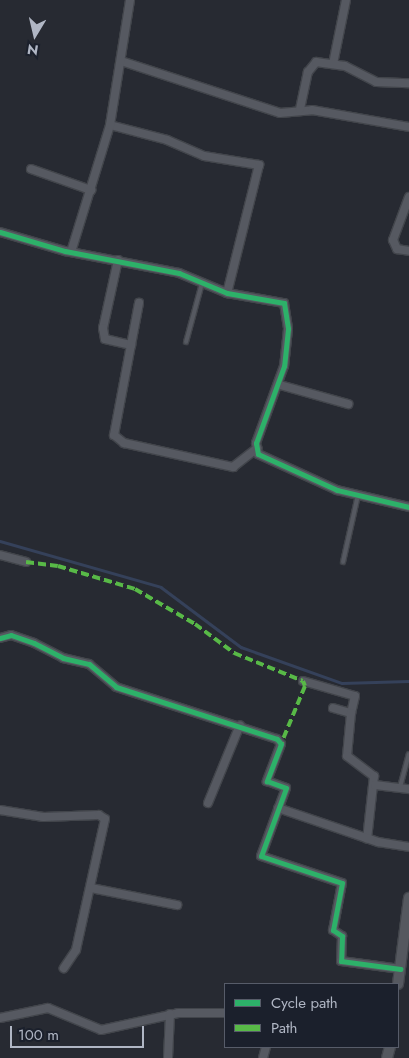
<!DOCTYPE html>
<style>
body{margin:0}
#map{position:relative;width:409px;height:1058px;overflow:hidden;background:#272a32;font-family:Jost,sans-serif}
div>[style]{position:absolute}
.stream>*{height:2.5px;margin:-1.25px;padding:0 1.25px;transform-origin:1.25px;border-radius:1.25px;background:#35415a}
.roads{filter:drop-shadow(1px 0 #42454b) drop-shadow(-1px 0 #42454b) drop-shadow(0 1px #42454b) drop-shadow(0 -1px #42454b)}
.lane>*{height:4px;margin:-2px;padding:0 2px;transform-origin:2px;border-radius:2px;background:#565961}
.street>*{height:8px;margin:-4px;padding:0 4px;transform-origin:4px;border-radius:4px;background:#565961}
.secondary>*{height:10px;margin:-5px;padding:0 5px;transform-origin:5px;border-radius:5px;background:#55585f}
.quiet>*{height:4px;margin-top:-2px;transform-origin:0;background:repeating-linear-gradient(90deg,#58b947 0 8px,transparent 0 12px)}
.cycleway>*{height:5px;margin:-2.5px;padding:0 2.5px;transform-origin:2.5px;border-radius:2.5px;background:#2db169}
span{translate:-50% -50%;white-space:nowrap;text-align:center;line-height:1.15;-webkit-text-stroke:4px #1b202c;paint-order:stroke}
.legend{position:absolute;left:224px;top:983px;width:175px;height:65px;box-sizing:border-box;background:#1b202c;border:1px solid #575c69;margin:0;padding:6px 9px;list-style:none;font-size:15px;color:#b0b6c4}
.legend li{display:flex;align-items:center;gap:10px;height:25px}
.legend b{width:25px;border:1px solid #575c69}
.north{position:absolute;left:10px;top:10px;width:50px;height:50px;-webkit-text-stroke:4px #1b202c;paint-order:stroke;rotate:189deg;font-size:14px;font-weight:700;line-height:20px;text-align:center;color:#b0b6c4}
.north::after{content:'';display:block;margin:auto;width:18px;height:22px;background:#b0b6c4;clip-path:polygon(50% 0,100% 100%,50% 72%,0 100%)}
.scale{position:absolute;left:10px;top:1026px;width:134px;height:22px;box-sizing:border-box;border:2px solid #b0b6c4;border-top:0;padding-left:6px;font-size:15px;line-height:18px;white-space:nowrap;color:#b0b6c4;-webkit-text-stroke:4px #1b202c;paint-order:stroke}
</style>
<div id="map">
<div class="stream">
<i style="left:0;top:541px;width:167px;rotate:15.9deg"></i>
<i style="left:161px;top:587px;width:100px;rotate:36.9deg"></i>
<i style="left:241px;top:647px;width:107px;rotate:19.6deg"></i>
<i style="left:342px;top:683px;width:67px;rotate:-1.7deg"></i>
</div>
<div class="roads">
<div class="lane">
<i style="left:186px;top:342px;width:61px;rotate:-74.8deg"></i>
<i style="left:343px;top:562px;width:69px;rotate:-77.4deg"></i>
<i style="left:400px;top:787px;width:34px;rotate:-75deg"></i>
</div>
<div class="street">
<i style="left:121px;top:61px;width:167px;rotate:18.1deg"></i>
<i style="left:280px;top:113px;width:32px;rotate:-5deg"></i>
<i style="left:312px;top:110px;width:98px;rotate:9.9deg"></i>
<i style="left:333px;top:64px;width:65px;rotate:-78.5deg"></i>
<i style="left:300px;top:109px;width:38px;rotate:-78deg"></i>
<i style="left:308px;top:72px;width:13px;rotate:-51deg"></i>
<i style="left:316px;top:62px;width:29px;rotate:8deg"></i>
<i style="left:345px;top:66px;width:35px;rotate:27deg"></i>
<i style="left:376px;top:82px;width:33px;rotate:2deg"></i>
<i style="left:110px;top:125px;width:59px;rotate:14.7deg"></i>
<i style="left:167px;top:140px;width:40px;rotate:23.4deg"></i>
<i style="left:204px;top:156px;width:56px;rotate:9.3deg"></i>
<i style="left:259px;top:165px;width:132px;rotate:104deg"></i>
<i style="left:31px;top:169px;width:64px;rotate:19.3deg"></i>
<i style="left:409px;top:197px;width:46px;rotate:110.4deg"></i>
<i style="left:393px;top:240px;width:10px;rotate:66deg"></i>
<i style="left:397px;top:249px;width:12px;rotate:9deg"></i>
<i style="left:0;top:232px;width:68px;rotate:16.3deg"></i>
<i style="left:65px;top:251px;width:116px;rotate:10.9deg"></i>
<i style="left:179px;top:273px;width:52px;rotate:22.6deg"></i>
<i style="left:227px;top:293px;width:58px;rotate:10deg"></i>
<i style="left:284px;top:303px;width:26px;rotate:81deg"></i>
<i style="left:288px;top:329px;width:37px;rotate:96deg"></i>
<i style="left:284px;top:366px;width:82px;rotate:110deg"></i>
<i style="left:256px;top:443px;width:11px;rotate:80deg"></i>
<i style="left:258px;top:454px;width:87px;rotate:24.5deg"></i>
<i style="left:337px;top:490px;width:74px;rotate:13.3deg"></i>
<i style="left:71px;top:252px;width:133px;rotate:-72.9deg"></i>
<i style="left:110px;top:125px;width:127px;rotate:-80.9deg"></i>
<i style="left:118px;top:260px;width:70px;rotate:102.4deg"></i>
<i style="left:103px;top:328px;width:11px;rotate:80deg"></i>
<i style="left:105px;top:339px;width:27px;rotate:13deg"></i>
<i style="left:131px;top:345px;width:43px;rotate:-79.2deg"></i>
<i style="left:131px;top:345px;width:92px;rotate:100.7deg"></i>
<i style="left:114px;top:435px;width:13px;rotate:39deg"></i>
<i style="left:124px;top:443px;width:112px;rotate:12.4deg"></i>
<i style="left:233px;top:467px;width:31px;rotate:-38deg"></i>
<i style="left:280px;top:385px;width:71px;rotate:15.6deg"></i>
<i style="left:0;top:555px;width:27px;rotate:15deg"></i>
<i style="left:0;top:638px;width:11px;rotate:-15deg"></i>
<i style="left:11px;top:635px;width:24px;rotate:19deg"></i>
<i style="left:34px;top:643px;width:33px;rotate:27deg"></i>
<i style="left:63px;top:658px;width:27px;rotate:13deg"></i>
<i style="left:89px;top:664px;width:35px;rotate:40deg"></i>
<i style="left:116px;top:687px;width:169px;rotate:17.9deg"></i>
<i style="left:277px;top:739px;width:6px;rotate:51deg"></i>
<i style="left:281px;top:744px;width:40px;rotate:111deg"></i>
<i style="left:267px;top:781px;width:20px;rotate:20deg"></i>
<i style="left:286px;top:788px;width:72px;rotate:110.2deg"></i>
<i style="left:261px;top:856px;width:85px;rotate:18.4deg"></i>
<i style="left:342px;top:883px;width:48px;rotate:100.8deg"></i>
<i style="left:333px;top:930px;width:11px;rotate:34deg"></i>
<i style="left:342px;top:936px;width:25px;rotate:92deg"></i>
<i style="left:341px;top:961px;width:60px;rotate:7.7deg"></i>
<i style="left:303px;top:681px;width:54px;rotate:16.1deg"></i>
<i style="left:355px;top:696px;width:17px;rotate:103deg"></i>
<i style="left:333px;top:708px;width:19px;rotate:16deg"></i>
<i style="left:351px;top:713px;width:43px;rotate:95.3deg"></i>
<i style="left:347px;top:756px;width:34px;rotate:37deg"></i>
<i style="left:374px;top:776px;width:63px;rotate:96.3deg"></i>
<i style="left:375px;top:785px;width:34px;rotate:7deg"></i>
<i style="left:208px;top:803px;width:84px;rotate:-67.7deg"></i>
<i style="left:278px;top:808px;width:106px;rotate:18.8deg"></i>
<i style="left:378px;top:842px;width:31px;rotate:9deg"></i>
<i style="left:0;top:810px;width:44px;rotate:9.2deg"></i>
<i style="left:43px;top:817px;width:56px;rotate:-2deg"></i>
<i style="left:99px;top:815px;width:7px;rotate:34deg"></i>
<i style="left:105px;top:819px;width:134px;rotate:102.5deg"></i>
<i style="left:76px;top:950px;width:22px;rotate:124deg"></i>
<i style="left:91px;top:888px;width:88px;rotate:11.2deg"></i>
<i style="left:0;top:1018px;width:49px;rotate:-11.8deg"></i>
<i style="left:48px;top:1008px;width:57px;rotate:22.5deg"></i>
<i style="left:101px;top:1030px;width:79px;rotate:-12.4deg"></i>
<i style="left:178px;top:1013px;width:47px"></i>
<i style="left:168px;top:1058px;width:44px;rotate:-87.4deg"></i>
<i style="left:263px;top:1058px;width:11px;rotate:-75deg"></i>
</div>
<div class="secondary">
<i style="left:398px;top:984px;width:87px;rotate:-82.7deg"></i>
<i style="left:387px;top:1058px;width:11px;rotate:-75deg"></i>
</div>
</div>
<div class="quiet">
<i style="left:26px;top:562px;width:32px;rotate:7deg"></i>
<i style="left:58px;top:566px;width:80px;rotate:16.6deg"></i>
<i style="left:135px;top:589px;width:69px;rotate:30.3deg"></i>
<i style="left:195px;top:624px;width:49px;rotate:36.6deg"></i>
<i style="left:234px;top:653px;width:74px;rotate:22.1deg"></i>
<i style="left:303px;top:681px;width:5px;rotate:68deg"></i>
<i style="left:305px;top:686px;width:63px;rotate:112.5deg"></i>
</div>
<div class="cycleway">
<i style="left:0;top:232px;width:68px;rotate:16.3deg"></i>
<i style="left:65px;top:251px;width:116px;rotate:10.9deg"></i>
<i style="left:179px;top:273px;width:52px;rotate:22.6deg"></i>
<i style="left:227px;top:293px;width:58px;rotate:10deg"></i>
<i style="left:284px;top:303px;width:26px;rotate:81deg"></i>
<i style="left:288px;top:329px;width:37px;rotate:96deg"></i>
<i style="left:284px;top:366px;width:82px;rotate:110deg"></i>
<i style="left:256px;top:443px;width:11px;rotate:80deg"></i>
<i style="left:258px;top:454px;width:87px;rotate:24.5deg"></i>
<i style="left:337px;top:490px;width:74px;rotate:13.3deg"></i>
<i style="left:0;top:638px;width:11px;rotate:-15deg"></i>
<i style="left:11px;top:635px;width:24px;rotate:19deg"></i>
<i style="left:34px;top:643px;width:33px;rotate:27deg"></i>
<i style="left:63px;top:658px;width:27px;rotate:13deg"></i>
<i style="left:89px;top:664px;width:35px;rotate:40deg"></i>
<i style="left:116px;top:687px;width:169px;rotate:17.9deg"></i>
<i style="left:277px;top:739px;width:6px;rotate:51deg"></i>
<i style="left:281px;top:744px;width:40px;rotate:111deg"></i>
<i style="left:267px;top:781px;width:20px;rotate:20deg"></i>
<i style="left:286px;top:788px;width:72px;rotate:110.2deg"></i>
<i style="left:261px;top:856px;width:85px;rotate:18.4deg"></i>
<i style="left:342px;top:883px;width:48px;rotate:100.8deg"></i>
<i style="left:333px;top:930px;width:11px;rotate:34deg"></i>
<i style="left:342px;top:936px;width:25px;rotate:92deg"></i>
<i style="left:341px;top:961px;width:60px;rotate:7.7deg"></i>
</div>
<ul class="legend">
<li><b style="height:6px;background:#2db169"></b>Cycle path</li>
<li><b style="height:6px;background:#58b947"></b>Path</li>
</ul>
<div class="north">N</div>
<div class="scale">100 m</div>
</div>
